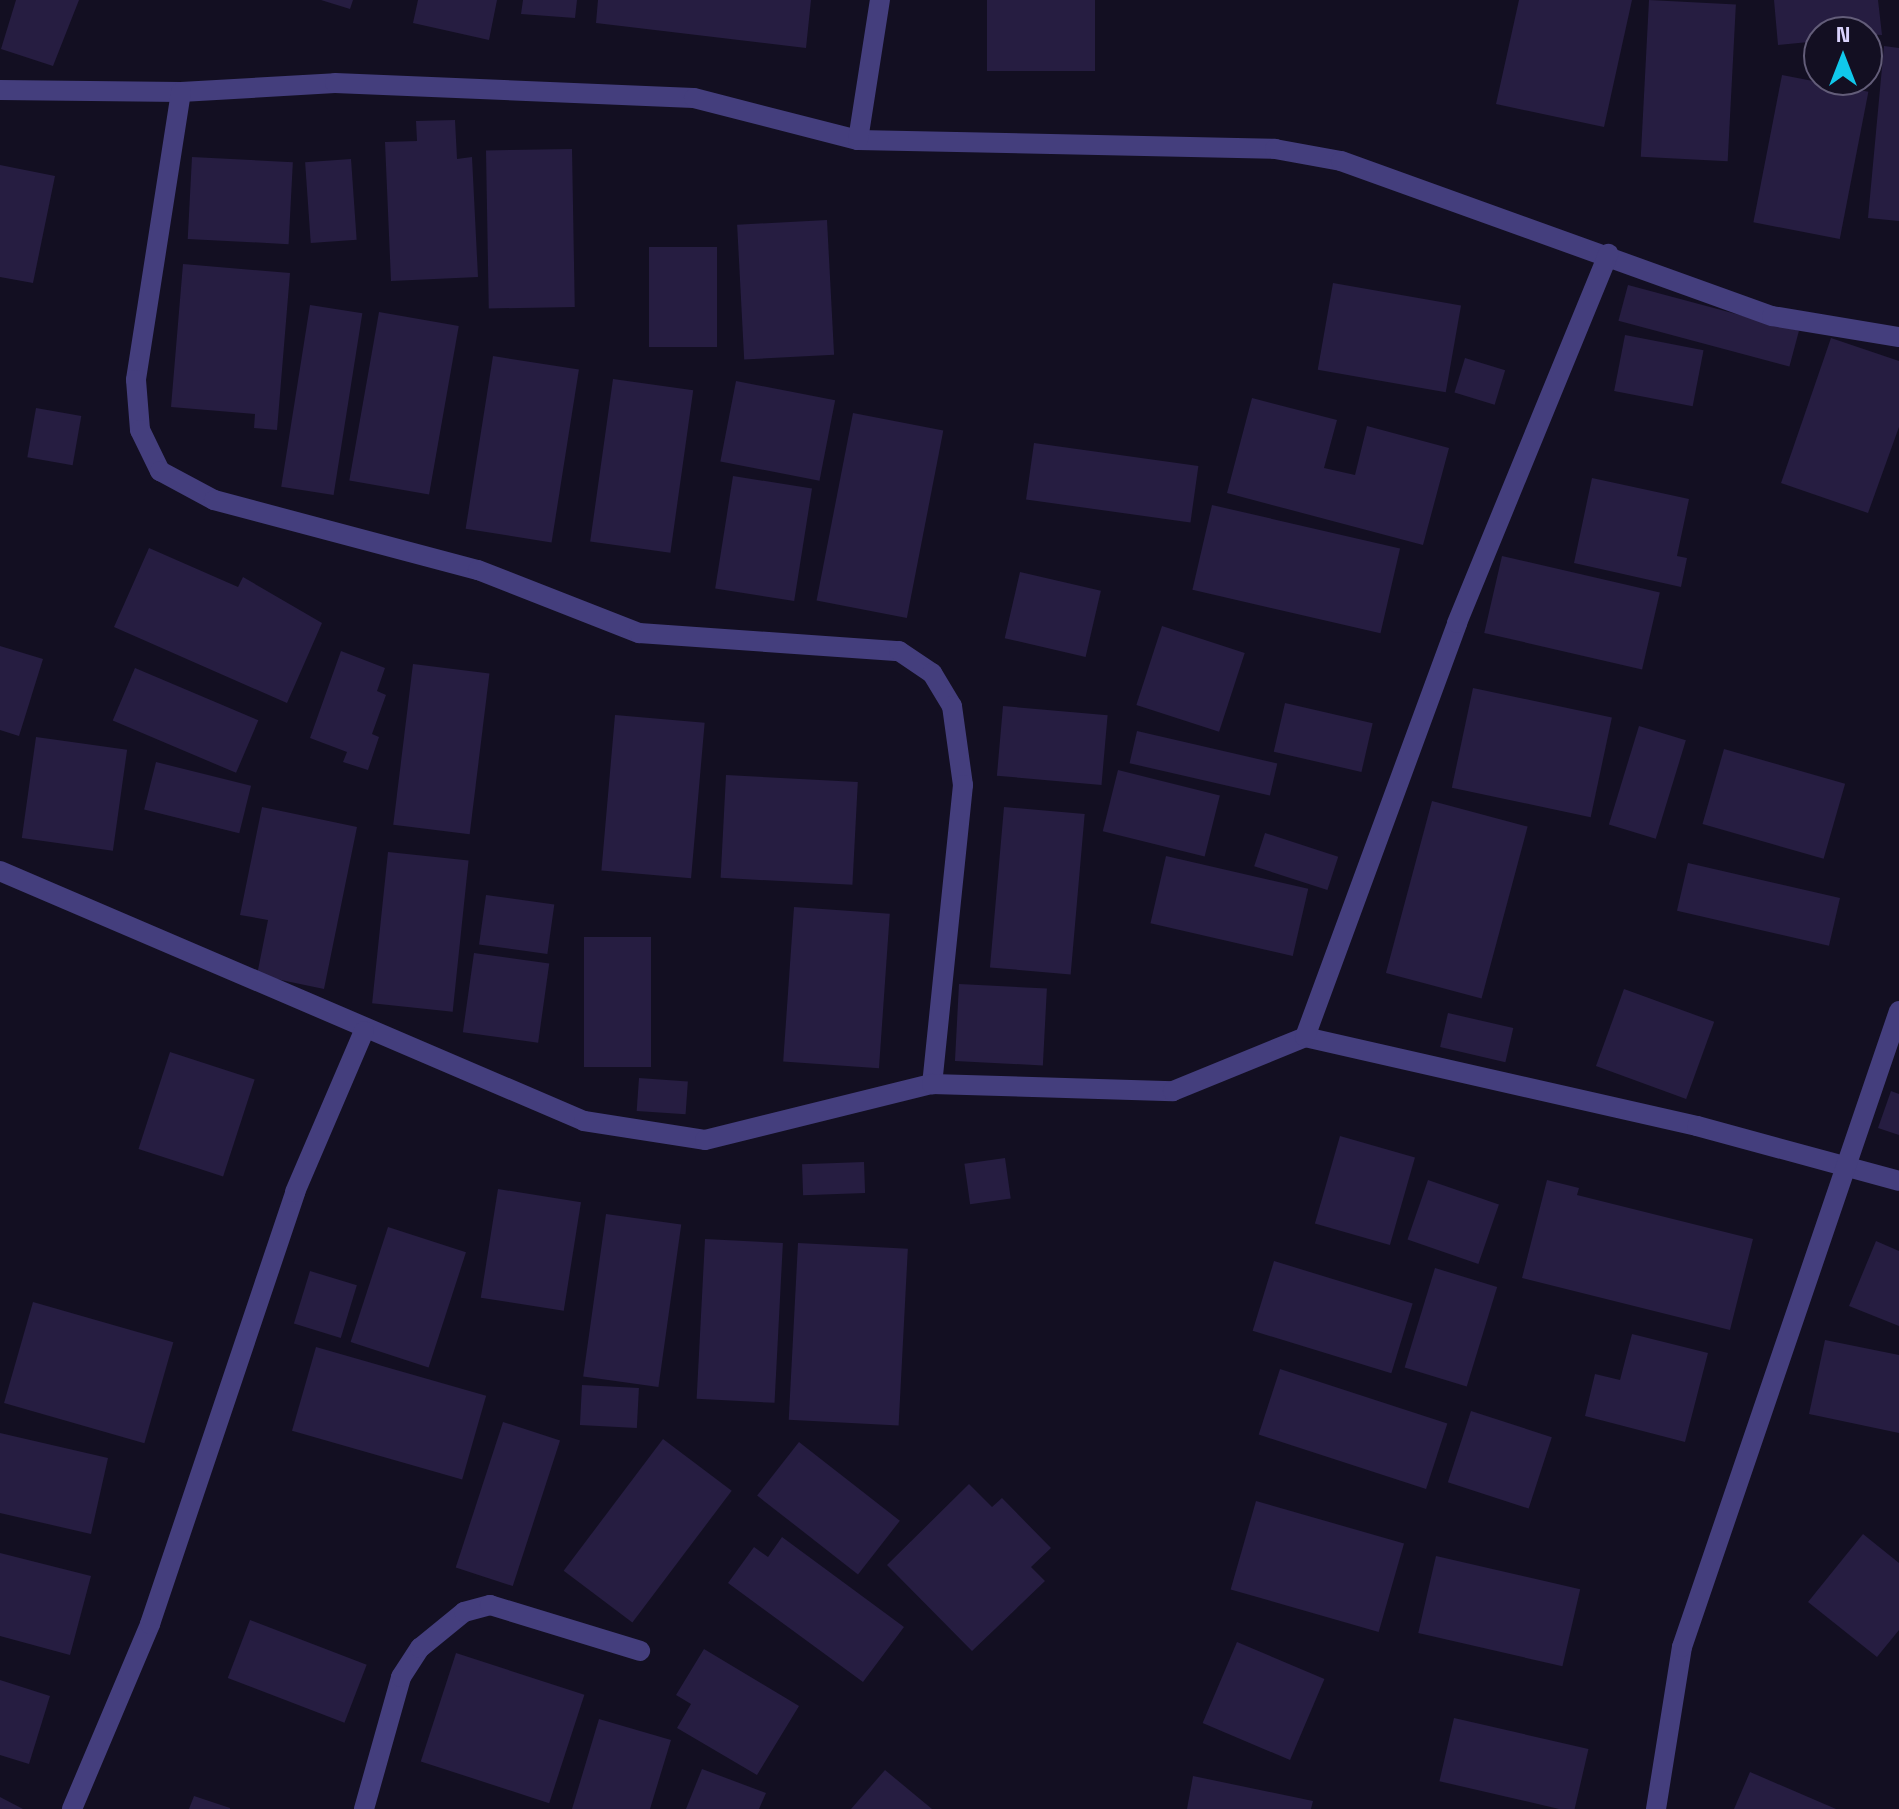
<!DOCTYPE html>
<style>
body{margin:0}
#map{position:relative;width:1899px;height:1809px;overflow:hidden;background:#130f22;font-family:"Space Grotesk",sans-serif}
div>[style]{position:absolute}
.building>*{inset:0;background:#261d41;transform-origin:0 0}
.minor>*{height:20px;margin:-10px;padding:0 10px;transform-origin:10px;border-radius:10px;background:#443e7d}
span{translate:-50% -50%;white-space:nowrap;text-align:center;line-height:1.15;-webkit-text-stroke:7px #130f22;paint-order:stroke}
.north{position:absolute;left:1803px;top:16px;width:80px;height:80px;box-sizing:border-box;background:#130f22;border:2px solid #635d79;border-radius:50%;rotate:0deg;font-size:22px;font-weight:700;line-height:32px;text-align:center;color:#dad3fc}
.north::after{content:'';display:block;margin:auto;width:28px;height:36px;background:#10c8eb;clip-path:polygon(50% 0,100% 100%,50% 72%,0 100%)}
</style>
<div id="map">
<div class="building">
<i style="clip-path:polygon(16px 0,79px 0,53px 66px,1px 49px)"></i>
<i style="clip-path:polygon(321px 0,353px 0,350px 9px)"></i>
<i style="clip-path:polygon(418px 0,497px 0,489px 40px,413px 23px)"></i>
<i style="clip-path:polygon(523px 0,577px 0,575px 18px,521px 14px)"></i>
<i style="clip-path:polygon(598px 0,811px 0,806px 48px,596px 23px)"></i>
<i style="left:987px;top:0;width:108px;height:71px"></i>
<i style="clip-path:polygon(1519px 0,1632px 0,1604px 127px,1496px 104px)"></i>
<i style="left:1649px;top:0;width:87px;height:157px;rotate:3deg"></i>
<i style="clip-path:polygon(1774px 0,1878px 0,1882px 35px,1819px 32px,1819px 41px,1778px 45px)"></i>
<i style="clip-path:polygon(1884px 46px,1899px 48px,1899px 221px,1868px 218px)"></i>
<i style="left:1782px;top:75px;width:88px;height:150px;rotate:11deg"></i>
<i style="clip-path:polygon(455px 120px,457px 159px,472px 157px,478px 277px,391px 281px,385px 142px,417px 141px,416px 121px)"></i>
<i style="left:572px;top:149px;width:158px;height:86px;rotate:89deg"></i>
<i style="left:192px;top:157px;width:101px;height:82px;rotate:3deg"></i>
<i style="left:351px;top:159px;width:81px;height:46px;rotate:86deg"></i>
<i style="clip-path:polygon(0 165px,55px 176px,33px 283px,0 277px)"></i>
<i style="left:827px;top:220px;width:135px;height:90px;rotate:87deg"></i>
<i style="left:649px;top:247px;width:68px;height:100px"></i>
<i style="clip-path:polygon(183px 264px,290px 273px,277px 430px,254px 428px,255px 414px,171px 407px)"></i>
<i style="left:1333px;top:283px;width:130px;height:88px;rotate:10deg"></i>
<i style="left:1628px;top:285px;width:177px;height:37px;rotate:15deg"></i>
<i style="left:310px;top:305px;width:53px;height:184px;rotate:9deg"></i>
<i style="left:379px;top:312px;width:81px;height:171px;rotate:10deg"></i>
<i style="left:1625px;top:335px;width:80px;height:57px;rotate:11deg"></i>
<i style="clip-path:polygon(1831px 338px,1899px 361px,1899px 427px,1868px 513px,1781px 483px)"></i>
<i style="left:493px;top:356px;width:87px;height:175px;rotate:9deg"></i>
<i style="left:1465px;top:358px;width:42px;height:36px;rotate:17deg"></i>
<i style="left:613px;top:379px;width:81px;height:164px;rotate:8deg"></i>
<i style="left:736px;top:381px;width:101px;height:82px;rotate:11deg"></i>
<i style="clip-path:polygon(1252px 398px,1337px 420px,1324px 468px,1355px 475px,1367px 426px,1449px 448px,1423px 545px,1227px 493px)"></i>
<i style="left:36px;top:408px;width:46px;height:50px;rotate:10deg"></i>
<i style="left:853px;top:413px;width:92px;height:191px;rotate:11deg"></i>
<i style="left:1034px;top:443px;width:166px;height:57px;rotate:8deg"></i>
<i style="left:733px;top:476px;width:80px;height:114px;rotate:9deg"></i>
<i style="clip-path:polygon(1592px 478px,1689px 499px,1677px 556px,1687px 558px,1681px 587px,1574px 563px)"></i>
<i style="left:1212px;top:505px;width:193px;height:87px;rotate:13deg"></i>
<i style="clip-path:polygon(149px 548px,238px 587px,243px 577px,322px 623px,287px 703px,114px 627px)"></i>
<i style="left:1502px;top:556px;width:162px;height:79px;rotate:13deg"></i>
<i style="left:1020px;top:572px;width:83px;height:68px;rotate:13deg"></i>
<i style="left:1162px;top:626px;width:87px;height:83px;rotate:18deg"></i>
<i style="clip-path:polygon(0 646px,43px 659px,19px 736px,0 730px)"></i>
<i style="clip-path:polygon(341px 651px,385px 668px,377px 691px,386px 695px,372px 734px,379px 737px,368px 770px,343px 762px,347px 752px,310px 738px)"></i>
<i style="left:413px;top:664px;width:77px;height:162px;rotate:7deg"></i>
<i style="left:135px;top:668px;width:134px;height:57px;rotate:23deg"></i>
<i style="left:1473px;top:688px;width:142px;height:102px;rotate:12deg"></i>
<i style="left:1285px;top:703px;width:90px;height:50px;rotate:13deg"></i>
<i style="left:1003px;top:706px;width:105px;height:70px;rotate:5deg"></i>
<i style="left:615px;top:715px;width:90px;height:156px;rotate:5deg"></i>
<i style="left:1639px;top:726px;width:49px;height:103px;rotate:17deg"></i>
<i style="left:1137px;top:731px;width:144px;height:33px;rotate:13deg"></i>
<i style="left:36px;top:737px;width:92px;height:102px;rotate:8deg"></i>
<i style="left:1724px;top:749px;width:126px;height:78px;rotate:16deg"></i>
<i style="left:156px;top:762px;width:98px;height:49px;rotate:14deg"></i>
<i style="left:1118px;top:770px;width:105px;height:63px;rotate:14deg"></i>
<i style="left:726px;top:775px;width:132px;height:103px;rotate:3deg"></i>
<i style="left:1432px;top:801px;width:99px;height:178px;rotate:15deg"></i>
<i style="clip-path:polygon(262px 807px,357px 827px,324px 989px,257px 975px,268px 920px,240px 915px)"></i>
<i style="left:1004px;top:807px;width:81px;height:161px;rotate:5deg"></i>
<i style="left:1265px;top:833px;width:77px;height:35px;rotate:18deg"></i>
<i style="left:388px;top:852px;width:81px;height:152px;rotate:6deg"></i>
<i style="left:1166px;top:856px;width:146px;height:69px;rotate:13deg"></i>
<i style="left:1688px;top:863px;width:156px;height:49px;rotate:13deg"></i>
<i style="left:486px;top:895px;width:69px;height:50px;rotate:8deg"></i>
<i style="left:794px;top:907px;width:96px;height:155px;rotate:4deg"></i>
<i style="left:584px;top:937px;width:67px;height:130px"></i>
<i style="left:474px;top:953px;width:76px;height:80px;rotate:8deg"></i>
<i style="left:959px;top:984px;width:88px;height:77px;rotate:3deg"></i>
<i style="left:1624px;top:989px;width:96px;height:82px;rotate:20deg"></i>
<i style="left:1448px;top:1013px;width:67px;height:35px;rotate:13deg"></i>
<i style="left:170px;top:1052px;width:89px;height:102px;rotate:18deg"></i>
<i style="left:639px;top:1078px;width:49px;height:33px;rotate:4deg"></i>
<i style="clip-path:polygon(1891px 1091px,1899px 1094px,1899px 1135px,1878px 1128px)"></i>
<i style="left:1340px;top:1136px;width:78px;height:91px;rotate:16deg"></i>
<i style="left:1005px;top:1158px;width:41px;height:41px;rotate:82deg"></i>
<i style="left:864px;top:1162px;width:31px;height:62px;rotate:88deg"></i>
<i style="left:1428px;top:1180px;width:75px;height:63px;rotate:19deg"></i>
<i style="clip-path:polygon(1547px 1180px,1579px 1188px,1577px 1195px,1753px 1239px,1730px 1330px,1522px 1278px)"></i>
<i style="left:498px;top:1189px;width:84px;height:110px;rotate:9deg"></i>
<i style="left:606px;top:1214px;width:76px;height:164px;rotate:8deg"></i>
<i style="left:388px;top:1227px;width:82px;height:121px;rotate:18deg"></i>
<i style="left:705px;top:1239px;width:78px;height:160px;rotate:3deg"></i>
<i style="clip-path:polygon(1876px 1241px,1899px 1251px,1899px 1326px,1849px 1306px)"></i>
<i style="left:798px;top:1243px;width:110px;height:177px;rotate:3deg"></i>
<i style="left:1274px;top:1261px;width:145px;height:73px;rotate:17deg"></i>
<i style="left:1435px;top:1268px;width:65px;height:104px;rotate:17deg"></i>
<i style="left:310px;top:1271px;width:49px;height:55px;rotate:17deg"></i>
<i style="left:33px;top:1302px;width:146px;height:105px;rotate:16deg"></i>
<i style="clip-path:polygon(1632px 1334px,1708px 1353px,1685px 1442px,1585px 1416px,1595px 1374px,1620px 1380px)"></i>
<i style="clip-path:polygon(1825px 1340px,1899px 1355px,1899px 1433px,1809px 1414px)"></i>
<i style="left:316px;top:1347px;width:177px;height:87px;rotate:16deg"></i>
<i style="left:1280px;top:1369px;width:176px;height:69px;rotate:18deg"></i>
<i style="left:582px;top:1385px;width:57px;height:40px;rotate:3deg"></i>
<i style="left:1471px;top:1411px;width:85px;height:75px;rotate:18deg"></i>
<i style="left:503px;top:1422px;width:60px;height:153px;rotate:18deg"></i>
<i style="clip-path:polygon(0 1433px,108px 1458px,91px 1534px,0 1513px)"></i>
<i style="left:663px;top:1439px;width:86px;height:165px;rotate:37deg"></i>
<i style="left:799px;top:1442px;width:128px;height:68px;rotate:38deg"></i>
<i style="clip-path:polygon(969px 1484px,992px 1507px,1002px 1498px,1051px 1548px,1031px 1567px,1045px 1581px,972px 1651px,887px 1565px)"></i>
<i style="left:1256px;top:1501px;width:154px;height:92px;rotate:16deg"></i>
<i style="clip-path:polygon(1863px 1534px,1899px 1563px,1899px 1630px,1877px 1657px,1808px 1602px)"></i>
<i style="clip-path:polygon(782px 1537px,904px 1627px,863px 1682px,728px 1583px,754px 1547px,768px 1557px)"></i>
<i style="clip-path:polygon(0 1553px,91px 1576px,70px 1655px,0 1636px)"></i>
<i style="left:1436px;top:1556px;width:148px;height:79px;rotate:13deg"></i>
<i style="left:250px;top:1620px;width:125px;height:62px;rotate:21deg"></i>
<i style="left:1237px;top:1642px;width:95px;height:88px;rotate:23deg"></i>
<i style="clip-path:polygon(704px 1649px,799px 1706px,757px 1775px,677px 1728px,691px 1704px,676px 1695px)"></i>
<i style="left:456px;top:1653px;width:135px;height:114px;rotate:18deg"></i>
<i style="clip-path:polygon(0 1680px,50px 1696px,29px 1764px,0 1755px)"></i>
<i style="left:1454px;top:1718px;width:138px;height:65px;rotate:13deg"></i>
<i style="clip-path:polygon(599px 1719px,671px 1740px,650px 1809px,572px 1809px)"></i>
<i style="clip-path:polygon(702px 1769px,766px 1793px,759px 1809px,686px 1809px)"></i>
<i style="clip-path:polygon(885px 1770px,932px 1809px,851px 1809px)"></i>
<i style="clip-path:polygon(1750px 1772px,1836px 1809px,1734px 1809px)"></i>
<i style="clip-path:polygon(1193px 1776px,1313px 1801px,1311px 1809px,1187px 1809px)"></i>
<i style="clip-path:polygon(194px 1796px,230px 1808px,230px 1809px,189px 1809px)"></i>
<i style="clip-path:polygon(0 1797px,23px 1809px,0 1809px)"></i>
</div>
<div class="minor">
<i style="left:0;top:90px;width:181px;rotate:0.6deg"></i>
<i style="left:181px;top:92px;width:154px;rotate:-3.3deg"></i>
<i style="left:335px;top:83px;width:359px;rotate:2.4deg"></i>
<i style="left:694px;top:98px;width:169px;rotate:14.4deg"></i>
<i style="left:858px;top:140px;width:417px;rotate:1.2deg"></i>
<i style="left:1275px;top:149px;width:67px;rotate:10.3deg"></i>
<i style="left:1341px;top:161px;width:458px;rotate:19.8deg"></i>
<i style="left:1772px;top:316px;width:129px;rotate:9.4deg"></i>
<i style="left:181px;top:92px;width:291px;rotate:98.9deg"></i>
<i style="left:136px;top:380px;width:50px;rotate:85.4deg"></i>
<i style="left:140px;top:430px;width:46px;rotate:64deg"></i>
<i style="left:160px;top:471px;width:61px;rotate:28.2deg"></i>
<i style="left:214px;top:500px;width:273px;rotate:14.9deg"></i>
<i style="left:478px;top:570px;width:173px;rotate:21.4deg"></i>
<i style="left:639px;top:633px;width:261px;rotate:4deg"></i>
<i style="left:899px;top:651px;width:40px;rotate:34deg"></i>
<i style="left:932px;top:673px;width:39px;rotate:59deg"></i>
<i style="left:952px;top:706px;width:80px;rotate:82.1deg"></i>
<i style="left:963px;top:785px;width:301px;rotate:95.9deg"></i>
<i style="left:858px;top:140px;width:142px;rotate:-81.1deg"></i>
<i style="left:0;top:871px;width:635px;rotate:23.17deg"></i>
<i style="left:584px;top:1121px;width:122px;rotate:8.9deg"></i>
<i style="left:705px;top:1140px;width:234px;rotate:-13.9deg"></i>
<i style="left:932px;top:1084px;width:241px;rotate:1.7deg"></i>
<i style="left:1173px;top:1091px;width:143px;rotate:-22.2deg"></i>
<i style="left:1305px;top:1037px;width:402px;rotate:12.8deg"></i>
<i style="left:1697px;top:1126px;width:209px;rotate:15.2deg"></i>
<i style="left:1305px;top:1037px;width:441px;rotate:-69.8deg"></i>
<i style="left:1457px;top:623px;width:399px;rotate:-67.7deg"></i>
<i style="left:72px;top:1809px;width:201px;rotate:-67.1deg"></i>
<i style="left:150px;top:1624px;width:456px;rotate:-71.4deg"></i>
<i style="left:295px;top:1192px;width:175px;rotate:-66.8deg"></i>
<i style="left:364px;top:1809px;width:137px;rotate:-74.3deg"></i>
<i style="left:401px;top:1677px;width:35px;rotate:-57deg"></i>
<i style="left:420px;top:1648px;width:57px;rotate:-39.3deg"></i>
<i style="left:464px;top:1612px;width:27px;rotate:-15deg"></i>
<i style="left:490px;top:1605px;width:157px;rotate:17deg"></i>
<i style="left:1656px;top:1809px;width:164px;rotate:-80.9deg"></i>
<i style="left:1682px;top:1647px;width:672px;rotate:-71.16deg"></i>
</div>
<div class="north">N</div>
</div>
